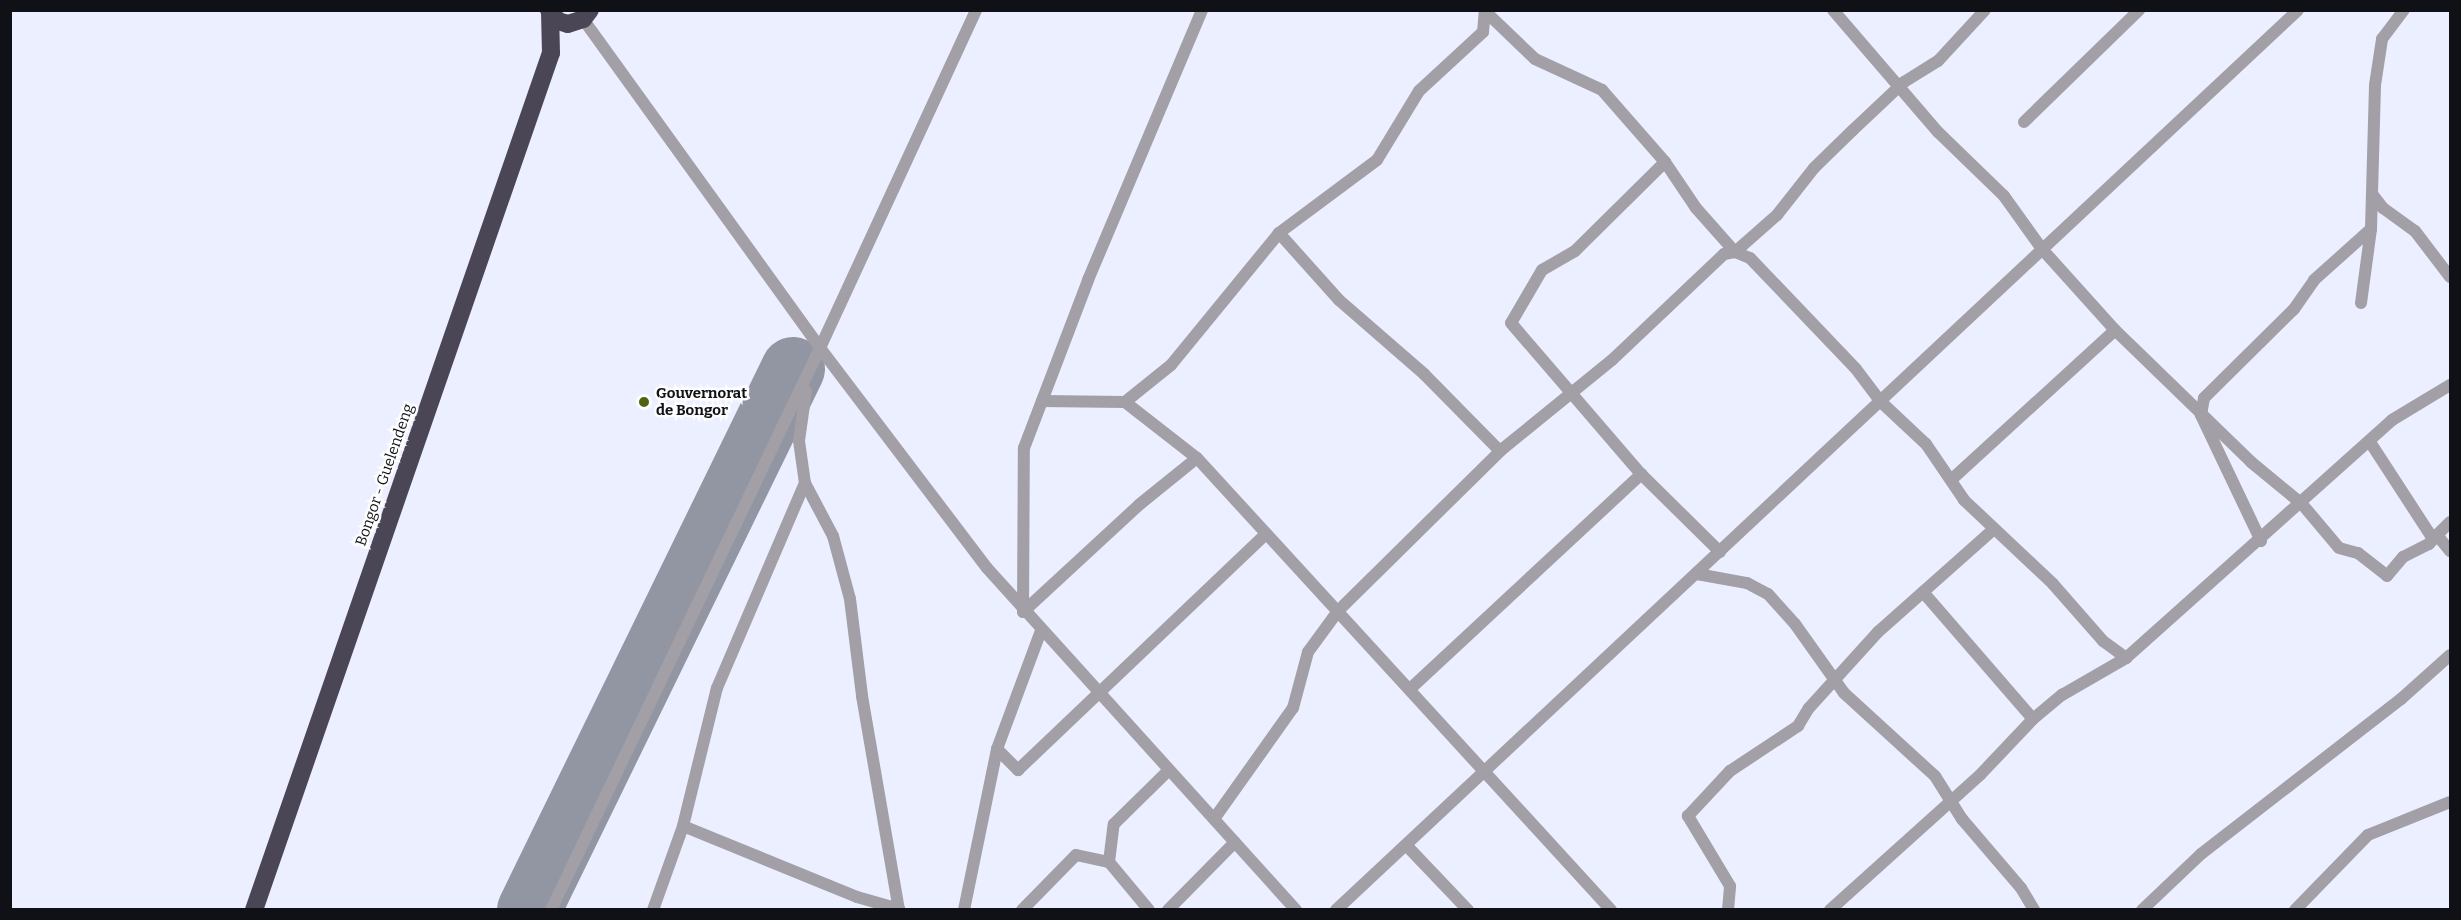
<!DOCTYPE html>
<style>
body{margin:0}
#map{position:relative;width:2461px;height:920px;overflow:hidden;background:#ebefff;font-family:Bitter,serif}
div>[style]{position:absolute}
.runway>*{height:64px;margin:-32px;padding:0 32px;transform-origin:32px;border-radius:32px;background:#9296a2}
.minor>*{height:12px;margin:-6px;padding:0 6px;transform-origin:6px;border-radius:6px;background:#a29fa7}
.highway>*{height:18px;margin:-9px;padding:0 9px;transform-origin:9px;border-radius:9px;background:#4b4655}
.dots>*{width:16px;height:16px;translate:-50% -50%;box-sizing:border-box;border:3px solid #fdfdfd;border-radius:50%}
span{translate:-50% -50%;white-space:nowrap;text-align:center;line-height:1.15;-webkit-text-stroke:5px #fdfdfd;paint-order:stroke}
.poi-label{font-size:15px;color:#0f1117;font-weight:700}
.left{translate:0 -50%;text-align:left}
.street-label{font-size:15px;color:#0f1117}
.frame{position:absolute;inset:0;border:12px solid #0f1117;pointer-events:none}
</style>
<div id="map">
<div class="runway">
<i style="left:529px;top:910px;width:602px;rotate:-63.99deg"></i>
</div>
<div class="minor">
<i style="left:1833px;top:10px;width:161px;rotate:49.3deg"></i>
<i style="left:1938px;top:132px;width:92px;rotate:44.1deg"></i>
<i style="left:2004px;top:196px;width:65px;rotate:54.4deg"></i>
<i style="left:2042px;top:249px;width:109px;rotate:48deg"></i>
<i style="left:2115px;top:330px;width:190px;rotate:44.1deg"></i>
<i style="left:2251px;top:462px;width:66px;rotate:39.5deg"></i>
<i style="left:2302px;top:504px;width:57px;rotate:49.9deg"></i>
<i style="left:2339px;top:548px;width:20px;rotate:15deg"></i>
<i style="left:2358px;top:553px;width:37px;rotate:38deg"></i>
<i style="left:2387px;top:576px;width:25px;rotate:-50deg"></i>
<i style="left:2403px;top:557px;width:29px;rotate:-27deg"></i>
<i style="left:2429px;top:544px;width:12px;rotate:-48deg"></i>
<i style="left:1487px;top:13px;width:66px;rotate:43.8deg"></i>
<i style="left:1535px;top:59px;width:74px;rotate:24.8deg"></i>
<i style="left:1602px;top:90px;width:96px;rotate:48.8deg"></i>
<i style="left:1665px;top:162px;width:55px;rotate:56deg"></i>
<i style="left:1696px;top:208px;width:59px;rotate:48.4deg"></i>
<i style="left:1735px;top:252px;width:56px;rotate:-41.4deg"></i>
<i style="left:1777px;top:215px;width:60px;rotate:-51.8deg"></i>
<i style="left:1814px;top:168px;width:54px;rotate:-44.3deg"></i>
<i style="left:1853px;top:130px;width:70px;rotate:-43.3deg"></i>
<i style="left:1904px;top:82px;width:40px;rotate:-32deg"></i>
<i style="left:1938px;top:61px;width:69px;rotate:-47.3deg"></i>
<i style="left:583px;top:19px;width:405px;rotate:54.2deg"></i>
<i style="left:820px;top:348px;width:276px;rotate:52.8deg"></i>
<i style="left:987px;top:568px;width:461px;rotate:47.9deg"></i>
<i style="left:2024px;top:122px;width:161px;rotate:-44.2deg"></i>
<i style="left:1665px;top:162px;width:127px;rotate:135.3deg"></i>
<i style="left:1575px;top:251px;width:38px;rotate:150deg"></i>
<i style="left:1542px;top:270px;width:61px;rotate:120.3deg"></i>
<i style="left:1511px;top:323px;width:199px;rotate:49.3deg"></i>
<i style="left:1641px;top:474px;width:111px;rotate:44.6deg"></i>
<i style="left:2372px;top:194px;width:18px;rotate:52deg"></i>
<i style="left:2383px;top:208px;width:39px;rotate:36deg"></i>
<i style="left:2415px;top:231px;width:58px;rotate:52.7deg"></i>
<i style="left:1279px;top:233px;width:90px;rotate:48.2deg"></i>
<i style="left:1339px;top:300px;width:113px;rotate:41deg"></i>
<i style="left:1424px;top:374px;width:108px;rotate:45.4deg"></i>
<i style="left:2361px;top:303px;width:75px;rotate:-82.3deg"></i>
<i style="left:2371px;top:229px;width:144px;rotate:-88.4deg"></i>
<i style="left:2375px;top:85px;width:47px;rotate:-81.3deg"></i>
<i style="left:2382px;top:39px;width:36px;rotate:-53deg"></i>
<i style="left:806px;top:391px;width:50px;rotate:98deg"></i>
<i style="left:799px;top:441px;width:42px;rotate:81.9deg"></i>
<i style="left:805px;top:483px;width:60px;rotate:62.2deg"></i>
<i style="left:833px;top:536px;width:65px;rotate:74.9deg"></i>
<i style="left:850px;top:599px;width:98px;rotate:82.9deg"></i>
<i style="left:862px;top:696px;width:217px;rotate:80.2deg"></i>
<i style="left:1042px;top:401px;width:83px;rotate:0.7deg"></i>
<i style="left:1125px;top:402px;width:91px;rotate:37.9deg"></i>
<i style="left:1197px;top:458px;width:613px;rotate:47.51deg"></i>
<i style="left:1125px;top:402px;width:59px;rotate:-38.8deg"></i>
<i style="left:1171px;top:365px;width:171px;rotate:-50.7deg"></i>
<i style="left:1279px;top:233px;width:122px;rotate:-36.7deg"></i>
<i style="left:1377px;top:160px;width:81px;rotate:-58.7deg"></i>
<i style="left:1419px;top:91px;width:87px;rotate:-42.7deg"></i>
<i style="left:1483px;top:32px;width:22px;rotate:-85deg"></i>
<i style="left:2370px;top:442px;width:116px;rotate:57deg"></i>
<i style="left:1951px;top:480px;width:222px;rotate:-42.4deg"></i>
<i style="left:2450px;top:522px;width:18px;rotate:135deg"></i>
<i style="left:2437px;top:535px;width:21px;rotate:51deg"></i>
<i style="left:2261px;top:541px;width:140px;rotate:-115.5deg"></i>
<i style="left:2201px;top:415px;width:17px;rotate:-80deg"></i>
<i style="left:2204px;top:398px;width:127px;rotate:-44.7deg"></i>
<i style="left:2294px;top:309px;width:35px;rotate:-55deg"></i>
<i style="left:2314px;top:280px;width:76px;rotate:-41.8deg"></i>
<i style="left:1697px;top:574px;width:51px;rotate:10.2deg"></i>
<i style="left:1747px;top:583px;width:24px;rotate:28deg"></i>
<i style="left:1768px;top:594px;width:40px;rotate:48deg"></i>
<i style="left:1795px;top:624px;width:85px;rotate:54.6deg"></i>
<i style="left:1844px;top:693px;width:123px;rotate:42.4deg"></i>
<i style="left:1935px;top:776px;width:51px;rotate:57.9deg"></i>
<i style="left:1962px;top:819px;width:91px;rotate:49.5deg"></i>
<i style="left:2021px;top:888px;width:26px;rotate:59deg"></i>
<i style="left:1923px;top:592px;width:168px;rotate:49.1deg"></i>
<i style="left:1023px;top:612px;width:164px;rotate:-89.7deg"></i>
<i style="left:1024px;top:448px;width:180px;rotate:-69.1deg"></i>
<i style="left:1088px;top:280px;width:293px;rotate:-67.1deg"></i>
<i style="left:1023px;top:612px;width:159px;rotate:-42.7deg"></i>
<i style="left:1140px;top:504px;width:73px;rotate:-38.9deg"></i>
<i style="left:1410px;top:689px;width:316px;rotate:-42.9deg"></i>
<i style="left:997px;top:749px;width:30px;rotate:45deg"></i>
<i style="left:1018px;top:770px;width:341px;rotate:-43.6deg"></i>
<i style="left:1214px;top:819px;width:136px;rotate:-54.6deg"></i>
<i style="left:1293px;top:708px;width:58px;rotate:-75deg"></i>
<i style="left:1308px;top:652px;width:51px;rotate:-53.8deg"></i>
<i style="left:1338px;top:611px;width:228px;rotate:-44.6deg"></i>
<i style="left:1500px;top:451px;width:144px;rotate:-39.1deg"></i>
<i style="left:1612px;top:360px;width:154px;rotate:-43.4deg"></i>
<i style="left:1724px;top:254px;width:11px;rotate:-10deg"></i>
<i style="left:1735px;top:252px;width:16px;rotate:22deg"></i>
<i style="left:1750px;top:258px;width:153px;rotate:46.3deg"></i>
<i style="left:1856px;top:369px;width:40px;rotate:53deg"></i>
<i style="left:1880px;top:401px;width:63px;rotate:43.1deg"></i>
<i style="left:1926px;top:444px;width:68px;rotate:55.8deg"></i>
<i style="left:1964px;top:500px;width:122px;rotate:43.3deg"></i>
<i style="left:2053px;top:584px;width:76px;rotate:48.7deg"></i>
<i style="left:2103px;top:641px;width:29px;rotate:36deg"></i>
<i style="left:683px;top:826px;width:188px;rotate:22.2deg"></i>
<i style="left:857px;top:897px;width:44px;rotate:15.9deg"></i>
<i style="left:1406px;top:845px;width:90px;rotate:46.4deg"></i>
<i style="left:1109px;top:862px;width:62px;rotate:50.2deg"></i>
<i style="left:551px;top:910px;width:623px;rotate:-64.42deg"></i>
<i style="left:820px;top:348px;width:372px;rotate:-65.2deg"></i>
<i style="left:653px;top:910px;width:89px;rotate:-70.3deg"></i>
<i style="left:683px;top:826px;width:142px;rotate:-76.2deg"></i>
<i style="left:717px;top:688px;width:223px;rotate:-66.8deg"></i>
<i style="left:964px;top:910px;width:164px;rotate:-78.4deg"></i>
<i style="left:997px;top:749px;width:126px;rotate:-69.6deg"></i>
<i style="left:1022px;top:910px;width:77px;rotate:-45.5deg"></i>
<i style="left:1076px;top:855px;width:34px;rotate:12deg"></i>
<i style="left:1109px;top:862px;width:38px;rotate:-83deg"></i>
<i style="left:1114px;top:824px;width:77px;rotate:-44.5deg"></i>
<i style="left:1168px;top:910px;width:95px;rotate:-45.4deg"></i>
<i style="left:1336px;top:910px;width:1317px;rotate:-43.09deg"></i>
<i style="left:1728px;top:910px;width:24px;rotate:-85deg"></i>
<i style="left:1730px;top:886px;width:82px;rotate:-121deg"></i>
<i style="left:1688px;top:816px;width:62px;rotate:-47deg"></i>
<i style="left:1730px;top:771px;width:82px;rotate:-33.5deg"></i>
<i style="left:1798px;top:726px;width:21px;rotate:-59deg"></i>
<i style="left:1809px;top:708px;width:103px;rotate:-47.8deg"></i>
<i style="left:1878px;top:632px;width:155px;rotate:-41.6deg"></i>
<i style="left:1830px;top:910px;width:202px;rotate:-42deg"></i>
<i style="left:1980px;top:775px;width:77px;rotate:-46.6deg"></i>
<i style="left:2033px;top:719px;width:38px;rotate:-40deg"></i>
<i style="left:2062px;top:695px;width:74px;rotate:-30deg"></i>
<i style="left:2126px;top:658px;width:357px;rotate:-41.8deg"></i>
<i style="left:2392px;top:420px;width:68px;rotate:-31.1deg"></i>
<i style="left:2142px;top:910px;width:81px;rotate:-43.5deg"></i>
<i style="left:2201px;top:854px;width:253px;rotate:-37.8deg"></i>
<i style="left:2401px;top:699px;width:66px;rotate:-41.9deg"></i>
<i style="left:2295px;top:910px;width:105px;rotate:-45.8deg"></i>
<i style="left:2368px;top:835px;width:88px;rotate:-21.9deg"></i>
</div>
<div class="highway">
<i style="left:549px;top:10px;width:14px;rotate:51deg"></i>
<i style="left:558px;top:21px;width:10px;rotate:17deg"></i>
<i style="left:568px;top:24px;width:16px;rotate:-18deg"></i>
<i style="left:583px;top:19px;width:11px;rotate:-52deg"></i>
<i style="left:254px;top:910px;width:907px;rotate:-70.89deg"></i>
<i style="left:551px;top:53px;width:40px;rotate:-91.4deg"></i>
</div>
<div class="dots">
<i style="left:644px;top:402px;background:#4c6413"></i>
</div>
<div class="poi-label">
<span class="left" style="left:656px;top:402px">Gouvernorat<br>de Bongor</span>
</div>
<div class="street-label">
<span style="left:385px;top:475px;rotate:-71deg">Bongor - Guelendeng</span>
</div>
<div class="frame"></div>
</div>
